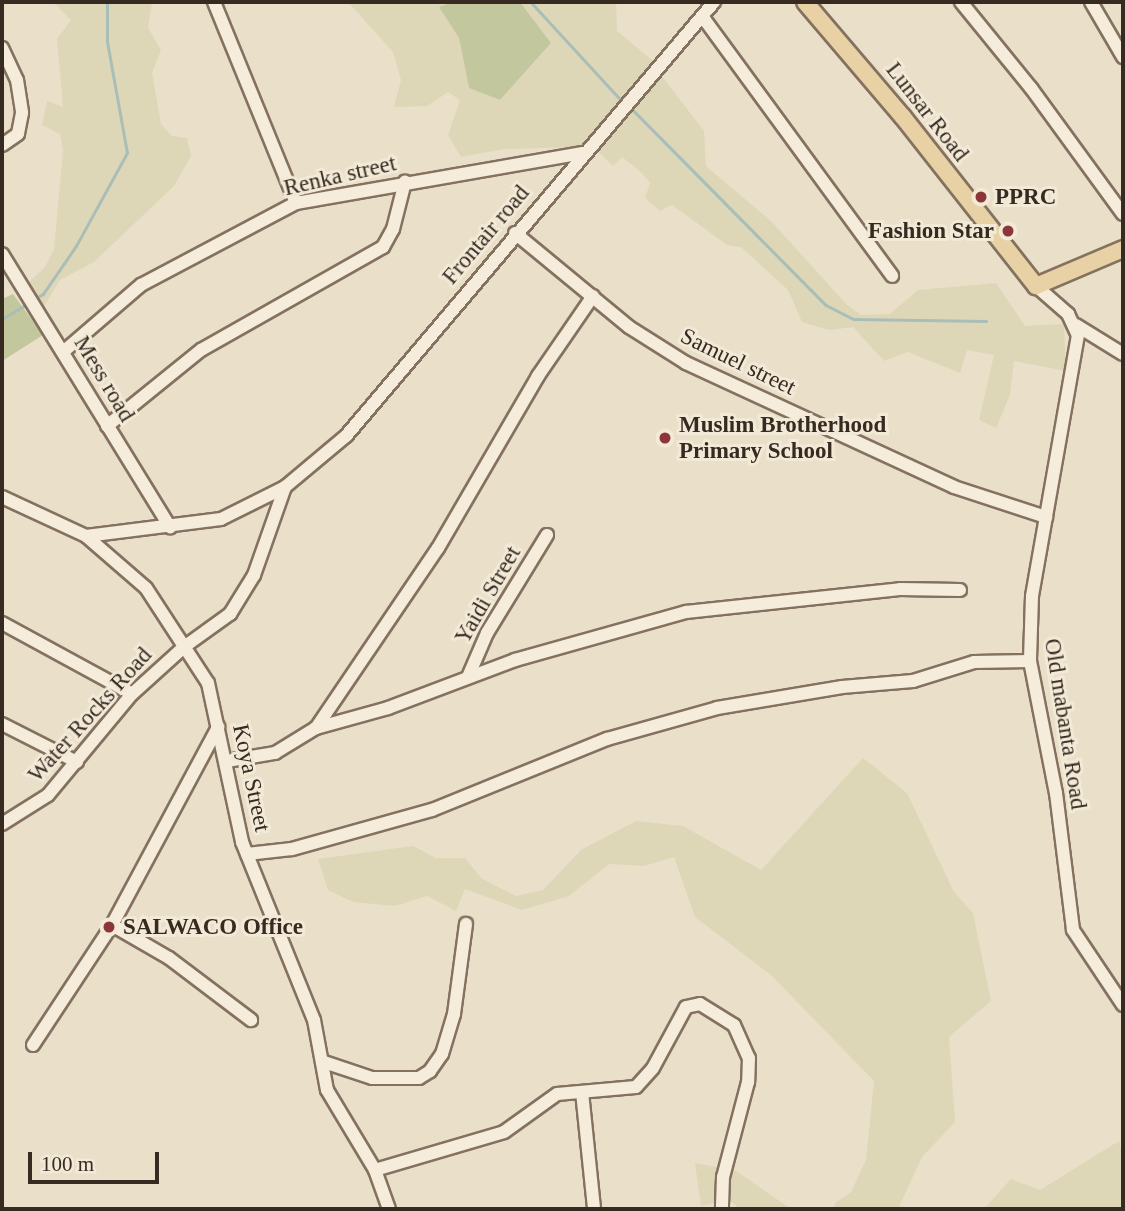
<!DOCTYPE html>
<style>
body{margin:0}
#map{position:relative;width:1125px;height:1211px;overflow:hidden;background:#eadfc8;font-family:Georgia,serif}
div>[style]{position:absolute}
.farmland>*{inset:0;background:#ded7b7}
.green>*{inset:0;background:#c3c79d}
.stream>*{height:2.5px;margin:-1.25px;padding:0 1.25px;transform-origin:1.25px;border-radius:1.25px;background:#a9beb7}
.roads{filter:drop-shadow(2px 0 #84715f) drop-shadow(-2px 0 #84715f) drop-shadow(0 2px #84715f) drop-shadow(0 -2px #84715f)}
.minor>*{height:12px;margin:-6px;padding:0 6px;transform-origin:6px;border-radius:6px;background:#f5ecdb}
.major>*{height:16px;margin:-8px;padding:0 8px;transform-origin:8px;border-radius:8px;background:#e8d1a5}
.dots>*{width:19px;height:19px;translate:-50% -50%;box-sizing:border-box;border:4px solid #f2e9d7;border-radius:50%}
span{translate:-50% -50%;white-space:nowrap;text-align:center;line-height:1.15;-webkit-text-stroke:6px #f2e9d7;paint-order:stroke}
.street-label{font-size:23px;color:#362a21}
.poi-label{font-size:23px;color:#362a21;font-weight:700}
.left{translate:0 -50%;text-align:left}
.right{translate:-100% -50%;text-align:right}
.frame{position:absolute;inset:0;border:4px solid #362a21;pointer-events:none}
.scale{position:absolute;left:28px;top:1152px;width:131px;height:32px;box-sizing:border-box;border:4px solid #362a21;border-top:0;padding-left:9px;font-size:21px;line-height:24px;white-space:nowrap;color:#362a21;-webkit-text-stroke:5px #f2e9d7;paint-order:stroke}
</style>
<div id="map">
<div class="farmland">
<i style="clip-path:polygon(53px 2px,152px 2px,148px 28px,161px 50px,152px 73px,161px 124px,172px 136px,187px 138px,191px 156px,174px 186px,94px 262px,60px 280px,43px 308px,26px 285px,45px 267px,54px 249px,63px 151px,60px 134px,42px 125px,47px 101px,63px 107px,57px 39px,71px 20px)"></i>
<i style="clip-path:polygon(348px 2px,452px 2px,439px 7px,459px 38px,469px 88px,500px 100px,551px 43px,520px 2px,616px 2px,617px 31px,653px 61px,580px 147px,504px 149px,461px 157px,448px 135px,460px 100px,448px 92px,427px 106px,394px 107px,401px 80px,393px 52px)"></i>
<i style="clip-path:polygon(661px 75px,704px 131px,706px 166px,772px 222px,847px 305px,861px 315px,890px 314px,918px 290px,996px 283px,1025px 326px,1064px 324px,1066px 371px,1014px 361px,1010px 395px,996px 428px,979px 420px,994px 355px,967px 350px,960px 373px,908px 352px,884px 361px,853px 327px,829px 330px,802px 322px,788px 290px,741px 247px,727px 245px,672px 205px,660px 211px,645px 198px,650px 183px,641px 172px,622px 157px,613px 166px,597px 150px)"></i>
<i style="clip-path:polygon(863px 758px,907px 793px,954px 892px,973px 913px,991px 1001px,949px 1037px,955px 1122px,922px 1157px,898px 1209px,835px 1209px,835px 1203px,851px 1192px,866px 1160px,874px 1081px,771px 975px,695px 917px,674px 857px,644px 866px,609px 864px,569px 896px,522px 910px,465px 889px,456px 911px,427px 896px,395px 906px,353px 902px,328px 890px,318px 859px,413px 846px,436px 858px,465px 858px,481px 878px,516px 896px,543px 890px,581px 850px,636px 821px,683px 826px,761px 870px)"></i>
<i style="clip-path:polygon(1119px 1141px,1123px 1157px,1123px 1205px,1119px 1209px,984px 1209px,1011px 1179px,1040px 1190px)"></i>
<i style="clip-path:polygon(695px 1163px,736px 1171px,791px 1209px,740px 1209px,729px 1200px,701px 1206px)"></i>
</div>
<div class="green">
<i style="clip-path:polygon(452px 2px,520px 2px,551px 43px,500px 100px,469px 88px,459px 38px,439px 7px)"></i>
<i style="clip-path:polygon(13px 294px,43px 335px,2px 361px,2px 299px)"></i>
</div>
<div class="stream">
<i style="left:531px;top:2px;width:134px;rotate:47.4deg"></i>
<i style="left:631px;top:108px;width:277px;rotate:45.3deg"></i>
<i style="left:826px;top:305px;width:31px;rotate:27deg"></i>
<i style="left:854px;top:319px;width:132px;rotate:0.9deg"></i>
<i style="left:34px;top:299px;width:10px;rotate:-29deg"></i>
<i style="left:43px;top:294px;width:58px;rotate:-55.5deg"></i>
<i style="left:76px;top:246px;width:106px;rotate:-61.3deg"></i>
<i style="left:127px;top:153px;width:113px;rotate:-100.2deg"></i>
<i style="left:107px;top:42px;width:40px;rotate:-90deg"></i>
<i style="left:2px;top:319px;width:31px;rotate:-31deg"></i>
</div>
<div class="roads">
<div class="minor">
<i style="left:214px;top:2px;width:217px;rotate:67.8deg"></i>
<i style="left:961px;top:2px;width:111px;rotate:50.9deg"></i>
<i style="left:1031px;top:88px;width:156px;rotate:53.9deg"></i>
<i style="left:1091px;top:2px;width:64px;rotate:59.8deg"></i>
<i style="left:702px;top:16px;width:322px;rotate:53.8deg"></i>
<i style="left:2px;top:48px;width:35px;rotate:65deg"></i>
<i style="left:17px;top:80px;width:33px;rotate:81deg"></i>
<i style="left:22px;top:113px;width:21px;rotate:101deg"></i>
<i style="left:18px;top:134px;width:19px;rotate:145deg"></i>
<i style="left:515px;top:233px;width:148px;rotate:39.5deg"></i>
<i style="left:629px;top:327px;width:67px;rotate:32.3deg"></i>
<i style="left:686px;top:363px;width:295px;rotate:24.8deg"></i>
<i style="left:954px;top:487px;width:97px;rotate:18.1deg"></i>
<i style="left:2px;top:254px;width:321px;rotate:58.4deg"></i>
<i style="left:1036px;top:286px;width:43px;rotate:41.2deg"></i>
<i style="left:1068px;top:314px;width:23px;rotate:65deg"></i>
<i style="left:1078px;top:335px;width:265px;rotate:100deg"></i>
<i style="left:1032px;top:596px;width:65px;rotate:91.8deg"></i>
<i style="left:1030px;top:661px;width:135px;rotate:78.9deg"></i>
<i style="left:1056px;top:793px;width:138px;rotate:82.9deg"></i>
<i style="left:1073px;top:930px;width:90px;rotate:56.3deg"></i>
<i style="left:1076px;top:325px;width:55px;rotate:31.7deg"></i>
<i style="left:63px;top:352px;width:103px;rotate:-40.7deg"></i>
<i style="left:141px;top:285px;width:175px;rotate:-27.9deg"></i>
<i style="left:296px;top:203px;width:291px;rotate:-9.9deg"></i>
<i style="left:107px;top:426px;width:121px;rotate:-39deg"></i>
<i style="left:201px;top:350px;width:209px;rotate:-29.5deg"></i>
<i style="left:383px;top:247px;width:21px;rotate:-61deg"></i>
<i style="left:393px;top:229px;width:49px;rotate:-75.7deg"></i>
<i style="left:2px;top:497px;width:93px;rotate:24.9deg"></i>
<i style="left:86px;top:536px;width:136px;rotate:-7.2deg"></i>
<i style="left:221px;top:519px;width:72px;rotate:-26.6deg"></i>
<i style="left:285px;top:487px;width:80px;rotate:-39.9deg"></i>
<i style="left:346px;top:436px;width:569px;rotate:-49.7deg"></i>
<i style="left:86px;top:536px;width:79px;rotate:40.9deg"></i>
<i style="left:146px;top:588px;width:113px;rotate:56.9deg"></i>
<i style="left:208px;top:683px;width:163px;rotate:77.9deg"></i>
<i style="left:242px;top:842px;width:192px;rotate:68deg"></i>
<i style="left:314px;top:1020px;width:71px;rotate:79.5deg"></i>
<i style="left:327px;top:1090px;width:93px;rotate:59deg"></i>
<i style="left:375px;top:1170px;width:41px;rotate:70.3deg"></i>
<i style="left:2px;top:623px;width:148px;rotate:28.6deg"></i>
<i style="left:468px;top:677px;width:48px;rotate:-66.6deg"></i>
<i style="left:487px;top:633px;width:115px;rotate:-58.5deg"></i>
<i style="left:2px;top:724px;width:84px;rotate:26.9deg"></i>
<i style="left:316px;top:728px;width:217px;rotate:-55.9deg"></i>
<i style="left:438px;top:548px;width:199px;rotate:-59.8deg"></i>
<i style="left:538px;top:376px;width:97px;rotate:-55.5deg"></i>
<i style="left:227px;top:761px;width:49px;rotate:-9.5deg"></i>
<i style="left:275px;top:753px;width:48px;rotate:-31.4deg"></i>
<i style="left:316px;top:728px;width:75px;rotate:-15.5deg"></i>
<i style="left:388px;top:708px;width:136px;rotate:-20.7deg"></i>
<i style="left:515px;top:660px;width:178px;rotate:-15.7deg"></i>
<i style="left:686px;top:612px;width:215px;rotate:-6.1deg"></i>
<i style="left:900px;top:589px;width:60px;rotate:1deg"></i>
<i style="left:2px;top:824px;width:54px;rotate:-32.2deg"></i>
<i style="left:48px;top:795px;width:131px;rotate:-50.3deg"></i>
<i style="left:132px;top:694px;width:70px;rotate:-42.1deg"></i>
<i style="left:184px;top:647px;width:57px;rotate:-35.7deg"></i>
<i style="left:230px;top:614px;width:46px;rotate:-58.4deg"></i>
<i style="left:254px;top:575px;width:93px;rotate:-70.6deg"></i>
<i style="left:247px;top:854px;width:45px;rotate:-6.3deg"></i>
<i style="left:292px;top:849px;width:145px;rotate:-15.6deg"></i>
<i style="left:432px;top:810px;width:189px;rotate:-22.1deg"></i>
<i style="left:607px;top:739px;width:114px;rotate:-15.7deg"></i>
<i style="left:717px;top:708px;width:127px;rotate:-9.5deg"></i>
<i style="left:842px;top:687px;width:71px;rotate:-4.8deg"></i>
<i style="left:913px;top:681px;width:64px;rotate:-17.3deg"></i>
<i style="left:974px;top:662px;width:56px;rotate:-1deg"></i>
<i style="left:112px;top:925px;width:66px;rotate:30.1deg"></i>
<i style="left:169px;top:958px;width:103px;rotate:37.1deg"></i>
<i style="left:33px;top:1045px;width:144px;rotate:-56.6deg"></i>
<i style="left:112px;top:925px;width:225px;rotate:-61.8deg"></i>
<i style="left:324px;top:1062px;width:51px;rotate:18.4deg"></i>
<i style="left:372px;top:1078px;width:47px"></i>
<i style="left:419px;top:1078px;width:13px;rotate:-32deg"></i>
<i style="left:430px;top:1071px;width:21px;rotate:-55deg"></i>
<i style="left:442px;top:1054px;width:42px;rotate:-73.3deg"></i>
<i style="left:454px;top:1014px;width:91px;rotate:-82.4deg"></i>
<i style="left:582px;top:1092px;width:118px;rotate:84.1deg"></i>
<i style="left:375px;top:1170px;width:134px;rotate:-16.4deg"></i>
<i style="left:504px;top:1132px;width:65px;rotate:-35.6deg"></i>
<i style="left:557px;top:1094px;width:79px;rotate:-5.1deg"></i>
<i style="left:636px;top:1087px;width:25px;rotate:-48deg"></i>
<i style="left:653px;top:1068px;width:69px;rotate:-61.6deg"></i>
<i style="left:686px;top:1007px;width:14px;rotate:-12deg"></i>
<i style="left:700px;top:1004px;width:40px;rotate:32deg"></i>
<i style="left:734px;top:1025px;width:36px;rotate:66deg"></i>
<i style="left:749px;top:1058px;width:24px;rotate:92deg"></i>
<i style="left:748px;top:1082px;width:98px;rotate:104.7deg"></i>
<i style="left:723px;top:1177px;width:32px;rotate:92deg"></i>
</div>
<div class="major">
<i style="left:805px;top:2px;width:151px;rotate:49.6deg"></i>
<i style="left:903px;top:117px;width:215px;rotate:51.8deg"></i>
<i style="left:1036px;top:286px;width:95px;rotate:-23deg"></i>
</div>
</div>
<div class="dots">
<i style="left:981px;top:197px;background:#8c363a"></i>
<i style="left:1008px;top:231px;background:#8c363a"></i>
<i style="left:665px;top:438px;background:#8c363a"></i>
<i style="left:109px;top:927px;background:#8c363a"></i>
</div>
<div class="street-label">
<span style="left:927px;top:112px;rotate:52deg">Lunsar Road</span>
<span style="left:340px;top:176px;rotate:-13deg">Renka street</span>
<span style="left:486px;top:235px;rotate:-50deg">Frontair road</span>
<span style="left:738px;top:362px;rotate:26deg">Samuel street</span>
<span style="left:104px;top:379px;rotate:59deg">Mess road</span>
<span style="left:488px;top:595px;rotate:-60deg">Yaidi Street</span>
<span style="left:90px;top:715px;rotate:-48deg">Water Rocks Road</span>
<span style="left:1065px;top:724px;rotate:81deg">Old mabanta Road</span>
<span style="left:251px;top:778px;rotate:78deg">Koya Street</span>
</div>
<div class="poi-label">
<span class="left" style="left:995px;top:197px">PPRC</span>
<span class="right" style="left:994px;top:231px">Fashion Star</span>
<span class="left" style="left:679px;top:438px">Muslim Brotherhood<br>Primary School</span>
<span class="left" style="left:123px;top:927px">SALWACO Office</span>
</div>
<div class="frame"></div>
<div class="scale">100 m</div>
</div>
